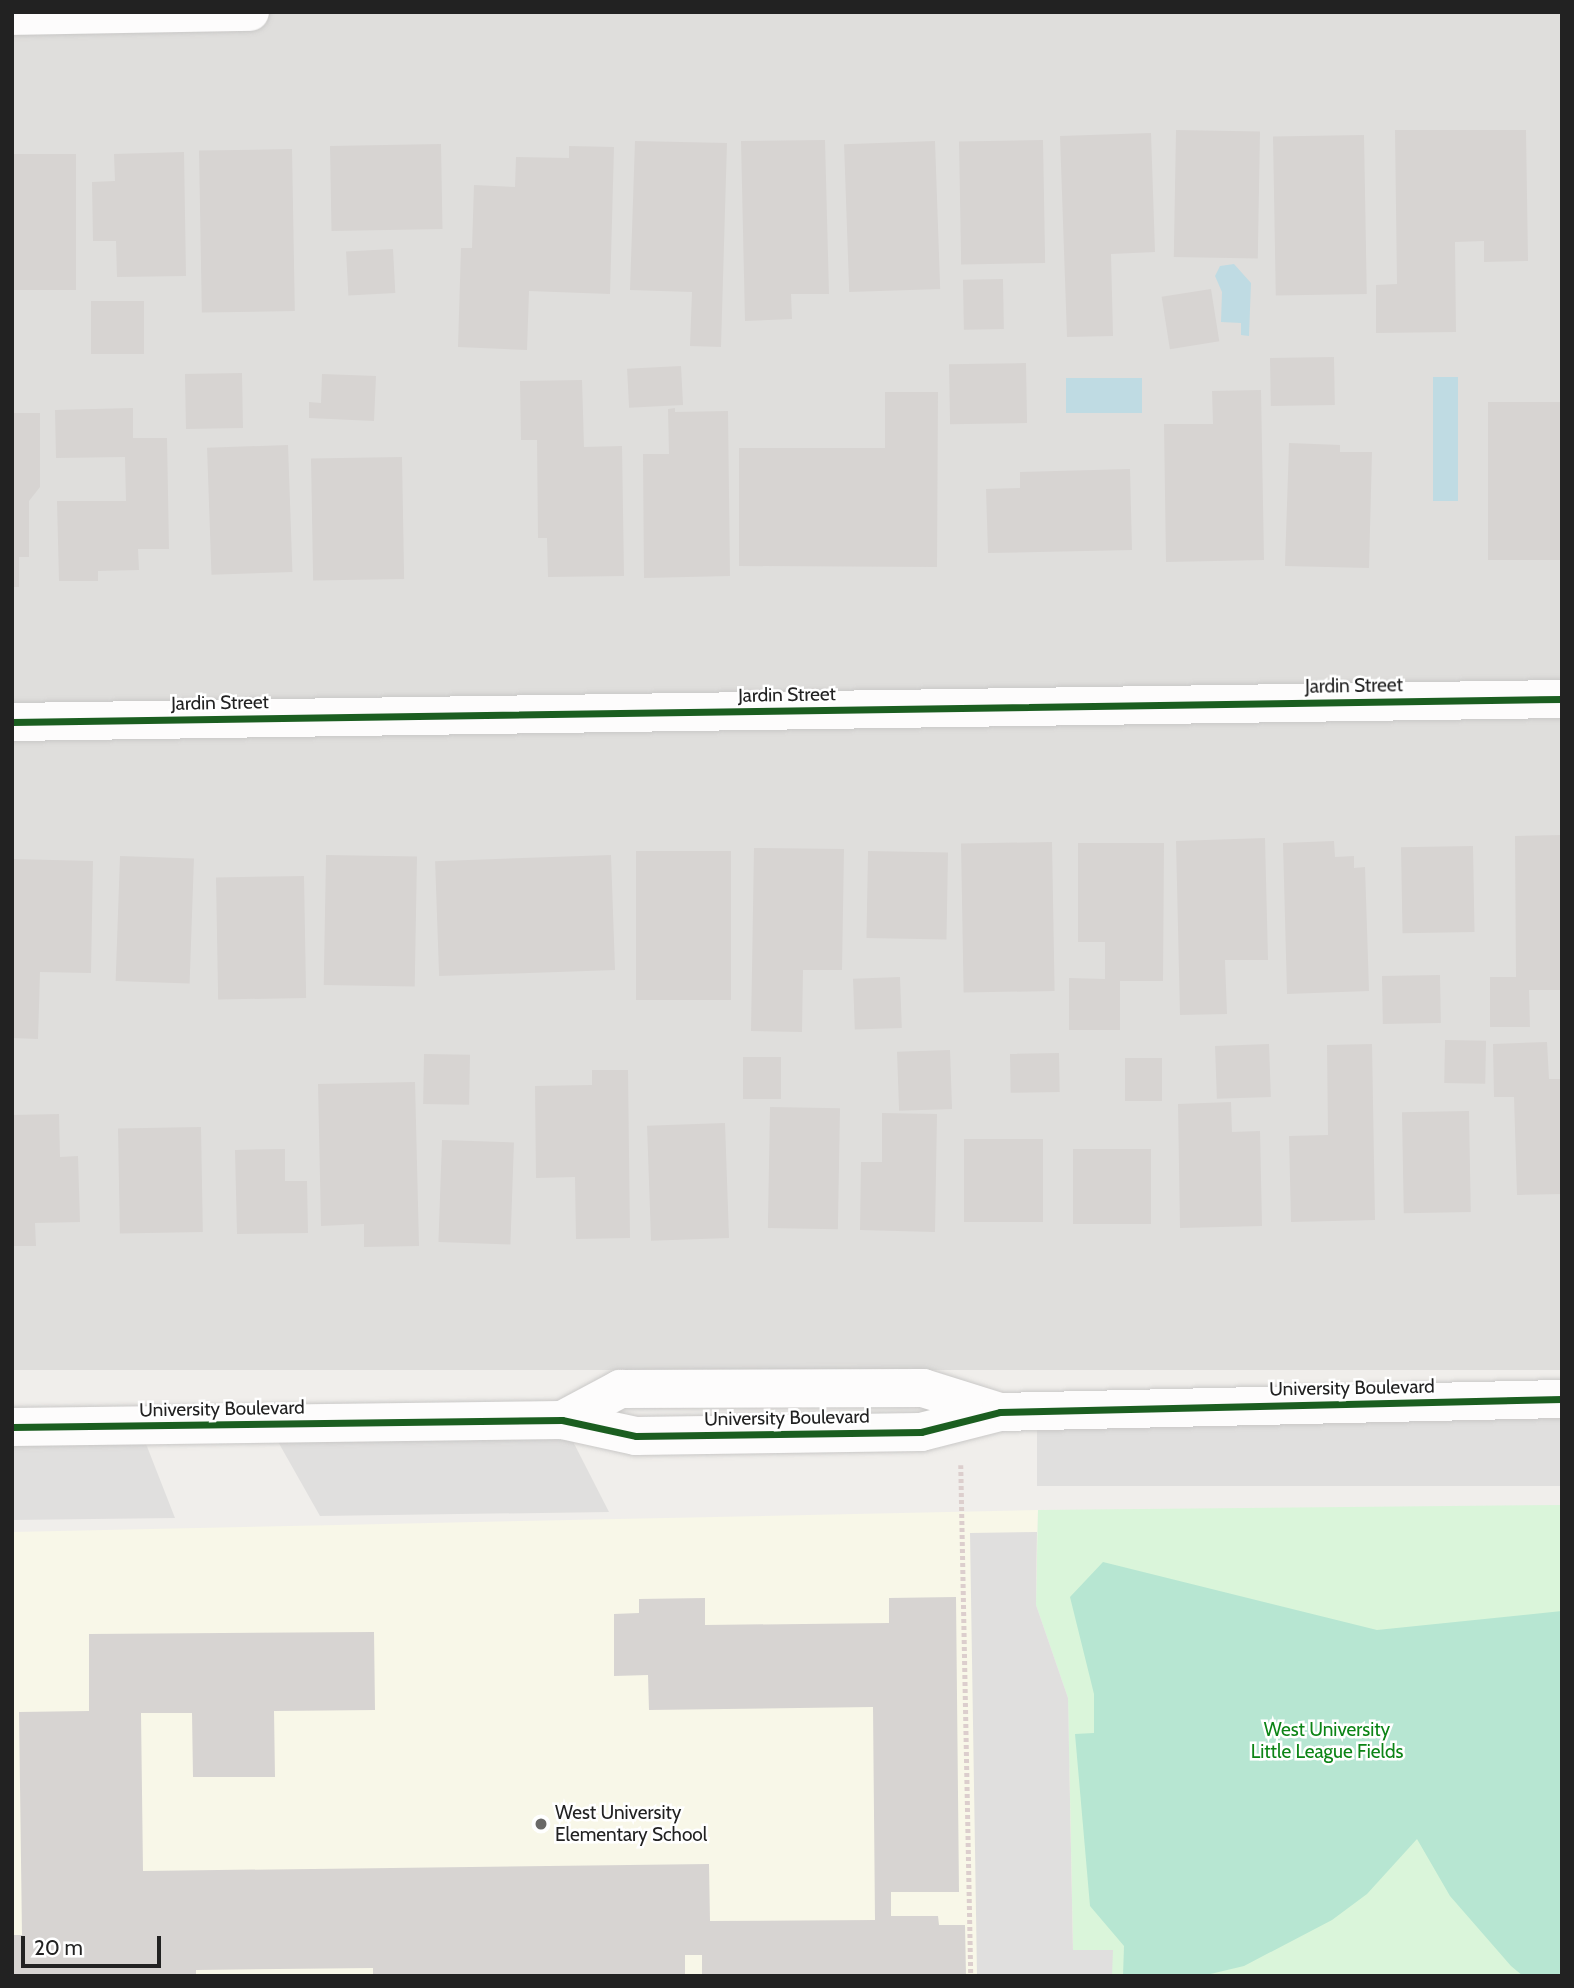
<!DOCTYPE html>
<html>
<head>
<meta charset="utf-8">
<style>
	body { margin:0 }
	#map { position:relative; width:1574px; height:1988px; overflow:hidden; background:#f0eeeb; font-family:Cabin,sans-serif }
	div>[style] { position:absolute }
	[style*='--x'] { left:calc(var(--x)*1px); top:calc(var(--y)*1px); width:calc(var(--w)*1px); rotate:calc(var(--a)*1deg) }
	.residential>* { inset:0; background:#dfdedc; transform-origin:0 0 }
	.education>* { inset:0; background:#f8f7e8 }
	.park>* { inset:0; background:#daf5da }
	.pitch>* { inset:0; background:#b7e6d2 }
	.parking>* { inset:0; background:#e0dfde; transform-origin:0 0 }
	.water>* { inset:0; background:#bfdbe3; transform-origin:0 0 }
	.building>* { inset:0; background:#d7d4d2; transform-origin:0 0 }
	.path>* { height:4.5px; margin-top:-2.25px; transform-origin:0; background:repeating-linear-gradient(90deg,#dccecd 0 3.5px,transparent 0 7px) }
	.roads { filter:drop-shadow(0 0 2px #c9c8c7) drop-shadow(0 0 2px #c9c8c7) }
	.minor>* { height:38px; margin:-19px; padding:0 19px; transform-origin:19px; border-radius:19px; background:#fdfcfc }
	.tertiary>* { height:38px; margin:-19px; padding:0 19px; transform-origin:19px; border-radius:19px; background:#fdfcfc }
	.cycleway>* { height:7px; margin:-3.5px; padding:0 3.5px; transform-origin:3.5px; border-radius:3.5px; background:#1b5e20 }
	.dots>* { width:19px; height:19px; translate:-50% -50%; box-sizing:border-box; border:4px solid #fff; border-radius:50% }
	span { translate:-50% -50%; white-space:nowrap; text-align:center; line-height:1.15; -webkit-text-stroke:5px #fff; paint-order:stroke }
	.street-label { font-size:19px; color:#222 }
	.park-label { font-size:19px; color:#0c8416 }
	.poi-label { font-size:19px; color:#222 }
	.left { translate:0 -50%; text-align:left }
	.frame { position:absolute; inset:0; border:14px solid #222; pointer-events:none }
	.scale { position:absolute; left:21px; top:1936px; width:140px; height:32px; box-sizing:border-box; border:4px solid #222; border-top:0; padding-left:9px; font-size:21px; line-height:24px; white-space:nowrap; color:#222; -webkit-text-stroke:5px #fff; paint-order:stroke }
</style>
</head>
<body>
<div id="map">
	<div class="residential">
		<i style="left:12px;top:12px;width:1550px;height:1358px"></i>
	</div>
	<div class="education">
		<i style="clip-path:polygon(1038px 1510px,1036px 1605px,1112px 1976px,12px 1976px,12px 1532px)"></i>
	</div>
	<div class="park">
		<i style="clip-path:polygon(1562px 1505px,1562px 1976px,1112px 1976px,1073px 1950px,1068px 1698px,1036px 1605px,1038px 1510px)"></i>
	</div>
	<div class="pitch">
		<i style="clip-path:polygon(1103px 1562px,1377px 1630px,1562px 1611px,1562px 1976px,1523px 1976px,1511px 1966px,1450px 1896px,1417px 1839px,1367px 1894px,1332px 1920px,1244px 1966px,1202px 1976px,1123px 1976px,1124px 1946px,1090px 1906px,1075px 1734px,1094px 1733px,1094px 1694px,1070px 1597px)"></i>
	</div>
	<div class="parking">
		<i style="left:1562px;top:1399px;width:87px;height:525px;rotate:90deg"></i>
		<i style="clip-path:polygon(562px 1420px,609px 1512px,320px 1516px,268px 1424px)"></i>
		<i style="clip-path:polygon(139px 1426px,175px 1518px,12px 1520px,12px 1427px)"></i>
		<i style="clip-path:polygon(1037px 1532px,1036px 1605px,1068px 1698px,1073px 1950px,1113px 1950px,1112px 1976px,977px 1976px,970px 1533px)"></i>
	</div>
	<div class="water">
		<i style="clip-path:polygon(1234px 264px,1251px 283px,1249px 336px,1241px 335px,1241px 323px,1221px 322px,1222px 292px,1215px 276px,1220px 266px)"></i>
		<i style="left:1433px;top:377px;width:25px;height:124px"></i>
		<i style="left:1142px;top:378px;width:35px;height:76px;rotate:90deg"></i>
	</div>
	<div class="building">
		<i style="left:1176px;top:130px;width:84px;height:127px;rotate:1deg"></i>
		<i style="clip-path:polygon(1395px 130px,1526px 130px,1528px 261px,1484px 262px,1484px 241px,1455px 242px,1456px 332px,1376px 333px,1376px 285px,1397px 284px)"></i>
		<i style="clip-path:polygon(1151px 133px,1155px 252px,1111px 254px,1113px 336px,1067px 337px,1060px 136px)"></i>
		<i style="left:1364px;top:135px;width:159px;height:91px;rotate:89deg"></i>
		<i style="clip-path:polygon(825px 140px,829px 294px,791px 294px,792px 319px,745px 321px,741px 141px)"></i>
		<i style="left:1043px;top:140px;width:123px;height:84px;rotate:89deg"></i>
		<i style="clip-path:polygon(635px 141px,727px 143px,721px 347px,690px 346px,692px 292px,630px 290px)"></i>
		<i style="left:935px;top:141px;width:148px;height:91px;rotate:88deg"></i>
		<i style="left:441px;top:144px;width:85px;height:111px;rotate:89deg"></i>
		<i style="clip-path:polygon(569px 146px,614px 147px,610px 294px,529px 291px,527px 350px,458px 347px,461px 248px,472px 248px,474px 185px,515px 187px,516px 157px,569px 158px)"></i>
		<i style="left:292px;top:149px;width:162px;height:93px;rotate:89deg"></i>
		<i style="clip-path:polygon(184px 152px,186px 276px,117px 277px,116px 241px,93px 241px,92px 182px,115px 181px,114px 154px)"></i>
		<i style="left:12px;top:154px;width:64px;height:136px"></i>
		<i style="left:393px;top:249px;width:44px;height:47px;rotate:87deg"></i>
		<i style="left:1003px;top:279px;width:50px;height:40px;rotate:89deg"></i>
		<i style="left:1211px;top:289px;width:53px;height:50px;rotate:81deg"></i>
		<i style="left:91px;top:301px;width:53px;height:53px"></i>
		<i style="left:1334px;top:357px;width:48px;height:64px;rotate:89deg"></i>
		<i style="left:1026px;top:363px;width:60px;height:77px;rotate:89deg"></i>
		<i style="left:681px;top:366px;width:39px;height:54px;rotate:87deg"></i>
		<i style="left:242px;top:373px;width:55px;height:57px;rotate:89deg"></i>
		<i style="clip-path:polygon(322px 374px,376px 376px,374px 421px,309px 418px,309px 402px,321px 403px)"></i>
		<i style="clip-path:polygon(582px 380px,584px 447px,622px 446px,624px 576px,548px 577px,547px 538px,538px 538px,537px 440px,521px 440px,520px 381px)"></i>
		<i style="clip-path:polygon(1261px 390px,1264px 560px,1166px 562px,1164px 424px,1213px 424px,1212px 391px)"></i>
		<i style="clip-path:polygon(885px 392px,938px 392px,937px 567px,739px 566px,739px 448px,885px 448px)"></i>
		<i style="left:1562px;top:402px;width:158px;height:74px;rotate:90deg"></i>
		<i style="clip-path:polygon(133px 408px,133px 438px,167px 438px,169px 549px,138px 549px,139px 570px,98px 571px,98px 581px,59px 581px,57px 501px,126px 501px,125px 457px,56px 458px,55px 410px)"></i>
		<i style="clip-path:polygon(675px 408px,675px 412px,728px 411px,730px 576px,644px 578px,643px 454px,669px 454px,668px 409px)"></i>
		<i style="clip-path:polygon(12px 413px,40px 413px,40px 487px,29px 501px,29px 557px,19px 557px,19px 587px,12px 587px)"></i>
		<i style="clip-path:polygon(1289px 443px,1340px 445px,1340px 452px,1372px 452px,1369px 568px,1285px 566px)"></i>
		<i style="left:288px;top:445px;width:127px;height:81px;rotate:88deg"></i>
		<i style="left:402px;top:457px;width:122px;height:91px;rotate:89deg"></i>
		<i style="clip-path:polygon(1130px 469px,1132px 550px,988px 553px,986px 489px,1020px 488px,1020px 472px)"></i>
		<i style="clip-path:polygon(1562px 835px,1562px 990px,1529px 990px,1530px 1027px,1490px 1027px,1490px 977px,1516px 977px,1515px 836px)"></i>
		<i style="clip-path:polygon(1265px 838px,1268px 960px,1225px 960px,1227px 1014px,1180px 1015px,1176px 841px)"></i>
		<i style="clip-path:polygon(1334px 841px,1335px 857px,1354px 856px,1354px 868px,1365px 867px,1369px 991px,1287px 994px,1283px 843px)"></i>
		<i style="left:1052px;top:842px;width:149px;height:91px;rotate:89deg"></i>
		<i style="clip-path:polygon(1078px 843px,1164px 843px,1163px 981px,1120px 981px,1120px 1030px,1069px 1030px,1069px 978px,1105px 979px,1105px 942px,1078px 942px)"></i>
		<i style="left:1473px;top:846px;width:86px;height:72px;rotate:89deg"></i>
		<i style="clip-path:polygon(754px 848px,844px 849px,842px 970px,803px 970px,802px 1032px,751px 1031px)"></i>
		<i style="left:636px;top:851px;width:95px;height:149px"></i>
		<i style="left:868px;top:851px;width:80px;height:87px;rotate:1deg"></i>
		<i style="left:326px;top:855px;width:91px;height:130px;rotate:1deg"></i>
		<i style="left:611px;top:855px;width:115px;height:176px;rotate:88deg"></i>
		<i style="left:120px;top:856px;width:74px;height:125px;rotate:2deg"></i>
		<i style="clip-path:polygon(12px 859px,93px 861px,91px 973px,40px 972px,38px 1039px,12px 1038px)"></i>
		<i style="left:304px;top:876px;width:122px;height:88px;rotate:89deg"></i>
		<i style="left:1440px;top:975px;width:48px;height:58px;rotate:89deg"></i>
		<i style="left:900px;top:977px;width:51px;height:47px;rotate:88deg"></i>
		<i style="left:1445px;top:1040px;width:41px;height:43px;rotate:1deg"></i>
		<i style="clip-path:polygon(1547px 1042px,1549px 1079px,1562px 1079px,1562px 1194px,1517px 1195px,1514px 1097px,1494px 1097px,1493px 1044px)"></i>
		<i style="left:1269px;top:1044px;width:53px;height:54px;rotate:88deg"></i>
		<i style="clip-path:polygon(1372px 1044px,1375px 1220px,1291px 1222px,1289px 1136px,1328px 1135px,1327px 1045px)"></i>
		<i style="left:950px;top:1050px;width:59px;height:53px;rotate:88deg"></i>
		<i style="left:1059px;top:1053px;width:39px;height:49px;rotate:89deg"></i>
		<i style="left:424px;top:1054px;width:46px;height:50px;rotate:1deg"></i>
		<i style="left:781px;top:1057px;width:42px;height:38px;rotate:90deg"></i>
		<i style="left:1125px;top:1058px;width:37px;height:43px"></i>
		<i style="clip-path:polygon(592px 1070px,628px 1070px,630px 1238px,576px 1239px,575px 1177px,536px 1178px,535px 1086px,592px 1085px)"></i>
		<i style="clip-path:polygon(415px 1082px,419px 1246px,364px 1247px,364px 1224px,321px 1226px,318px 1084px)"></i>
		<i style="clip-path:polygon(1231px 1102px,1232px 1132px,1260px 1131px,1262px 1226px,1180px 1228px,1178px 1104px)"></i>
		<i style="left:770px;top:1107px;width:70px;height:121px;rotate:1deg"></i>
		<i style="left:1469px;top:1111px;width:101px;height:67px;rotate:89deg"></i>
		<i style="clip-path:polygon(882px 1113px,937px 1114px,935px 1232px,860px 1230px,861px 1162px,882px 1162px)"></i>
		<i style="clip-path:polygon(59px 1114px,60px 1157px,78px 1156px,80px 1222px,35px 1223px,36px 1246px,12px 1246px,12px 1115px)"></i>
		<i style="left:725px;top:1123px;width:115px;height:78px;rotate:88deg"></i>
		<i style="left:201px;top:1127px;width:105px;height:83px;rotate:89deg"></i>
		<i style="left:964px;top:1139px;width:79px;height:83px"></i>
		<i style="left:442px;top:1140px;width:72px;height:102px;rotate:2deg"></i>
		<i style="clip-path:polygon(285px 1149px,285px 1181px,307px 1181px,308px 1233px,237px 1234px,235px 1150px)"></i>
		<i style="left:1073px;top:1149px;width:78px;height:75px"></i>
		<i style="clip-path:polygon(956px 1597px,959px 1892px,891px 1892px,891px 1916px,938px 1916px,939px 1925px,965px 1925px,966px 1976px,702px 1976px,702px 1955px,685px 1955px,685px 1976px,373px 1976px,373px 1968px,196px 1970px,196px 1976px,12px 1976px,12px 1935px,22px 1935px,19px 1712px,89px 1711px,89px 1634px,374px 1632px,375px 1710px,274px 1711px,275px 1777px,193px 1777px,192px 1713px,141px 1713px,143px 1871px,709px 1864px,710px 1921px,875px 1920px,873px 1707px,649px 1710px,648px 1675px,614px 1676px,614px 1614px,639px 1613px,639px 1599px,705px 1598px,705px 1625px,889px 1623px,889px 1598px)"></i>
	</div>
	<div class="path">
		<i style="--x:961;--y:1465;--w:511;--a:88.88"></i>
	</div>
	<div class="roads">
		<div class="minor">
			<i style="--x:12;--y:16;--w:238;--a:-1"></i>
			<i style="--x:12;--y:722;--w:1550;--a:-0.85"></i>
		</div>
		<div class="tertiary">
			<i style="--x:562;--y:1420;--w:66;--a:-28.1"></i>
			<i style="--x:620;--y:1389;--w:303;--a:-0.2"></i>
			<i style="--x:923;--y:1388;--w:81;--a:17.3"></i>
			<i style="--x:12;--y:1427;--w:550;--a:-0.73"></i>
			<i style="--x:562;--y:1420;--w:76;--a:12.2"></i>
			<i style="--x:636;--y:1436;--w:285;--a:-0.8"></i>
			<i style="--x:921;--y:1432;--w:81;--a:-14.2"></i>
			<i style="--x:1000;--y:1412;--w:562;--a:-1.33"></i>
		</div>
	</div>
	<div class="cycleway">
		<i style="--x:12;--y:722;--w:1550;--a:-0.85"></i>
		<i style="--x:12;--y:1427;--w:550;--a:-0.73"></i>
		<i style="--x:562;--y:1420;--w:76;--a:12.2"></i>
		<i style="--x:636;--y:1436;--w:285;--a:-0.8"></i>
		<i style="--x:921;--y:1432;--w:81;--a:-14.2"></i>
		<i style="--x:1000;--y:1412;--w:562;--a:-1.33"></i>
	</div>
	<div class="dots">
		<i style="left:541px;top:1824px;background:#6a6968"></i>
	</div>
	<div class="street-label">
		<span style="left:1354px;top:686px;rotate:-1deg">Jardin Street</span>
		<span style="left:787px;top:695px;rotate:-1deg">Jardin Street</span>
		<span style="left:220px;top:703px;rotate:-1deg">Jardin Street</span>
		<span style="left:1352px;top:1388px;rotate:-1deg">University Boulevard</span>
		<span style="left:222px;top:1409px;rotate:-1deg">University Boulevard</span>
		<span style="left:787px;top:1418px;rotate:-1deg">University Boulevard</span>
	</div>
	<div class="park-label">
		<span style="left:1327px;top:1741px">West University<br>Little League Fields</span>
	</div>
	<div class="poi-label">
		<span class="left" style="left:555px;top:1824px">West University<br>Elementary School</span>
	</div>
	<div class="frame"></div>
	<div class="scale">20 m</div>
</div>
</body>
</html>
